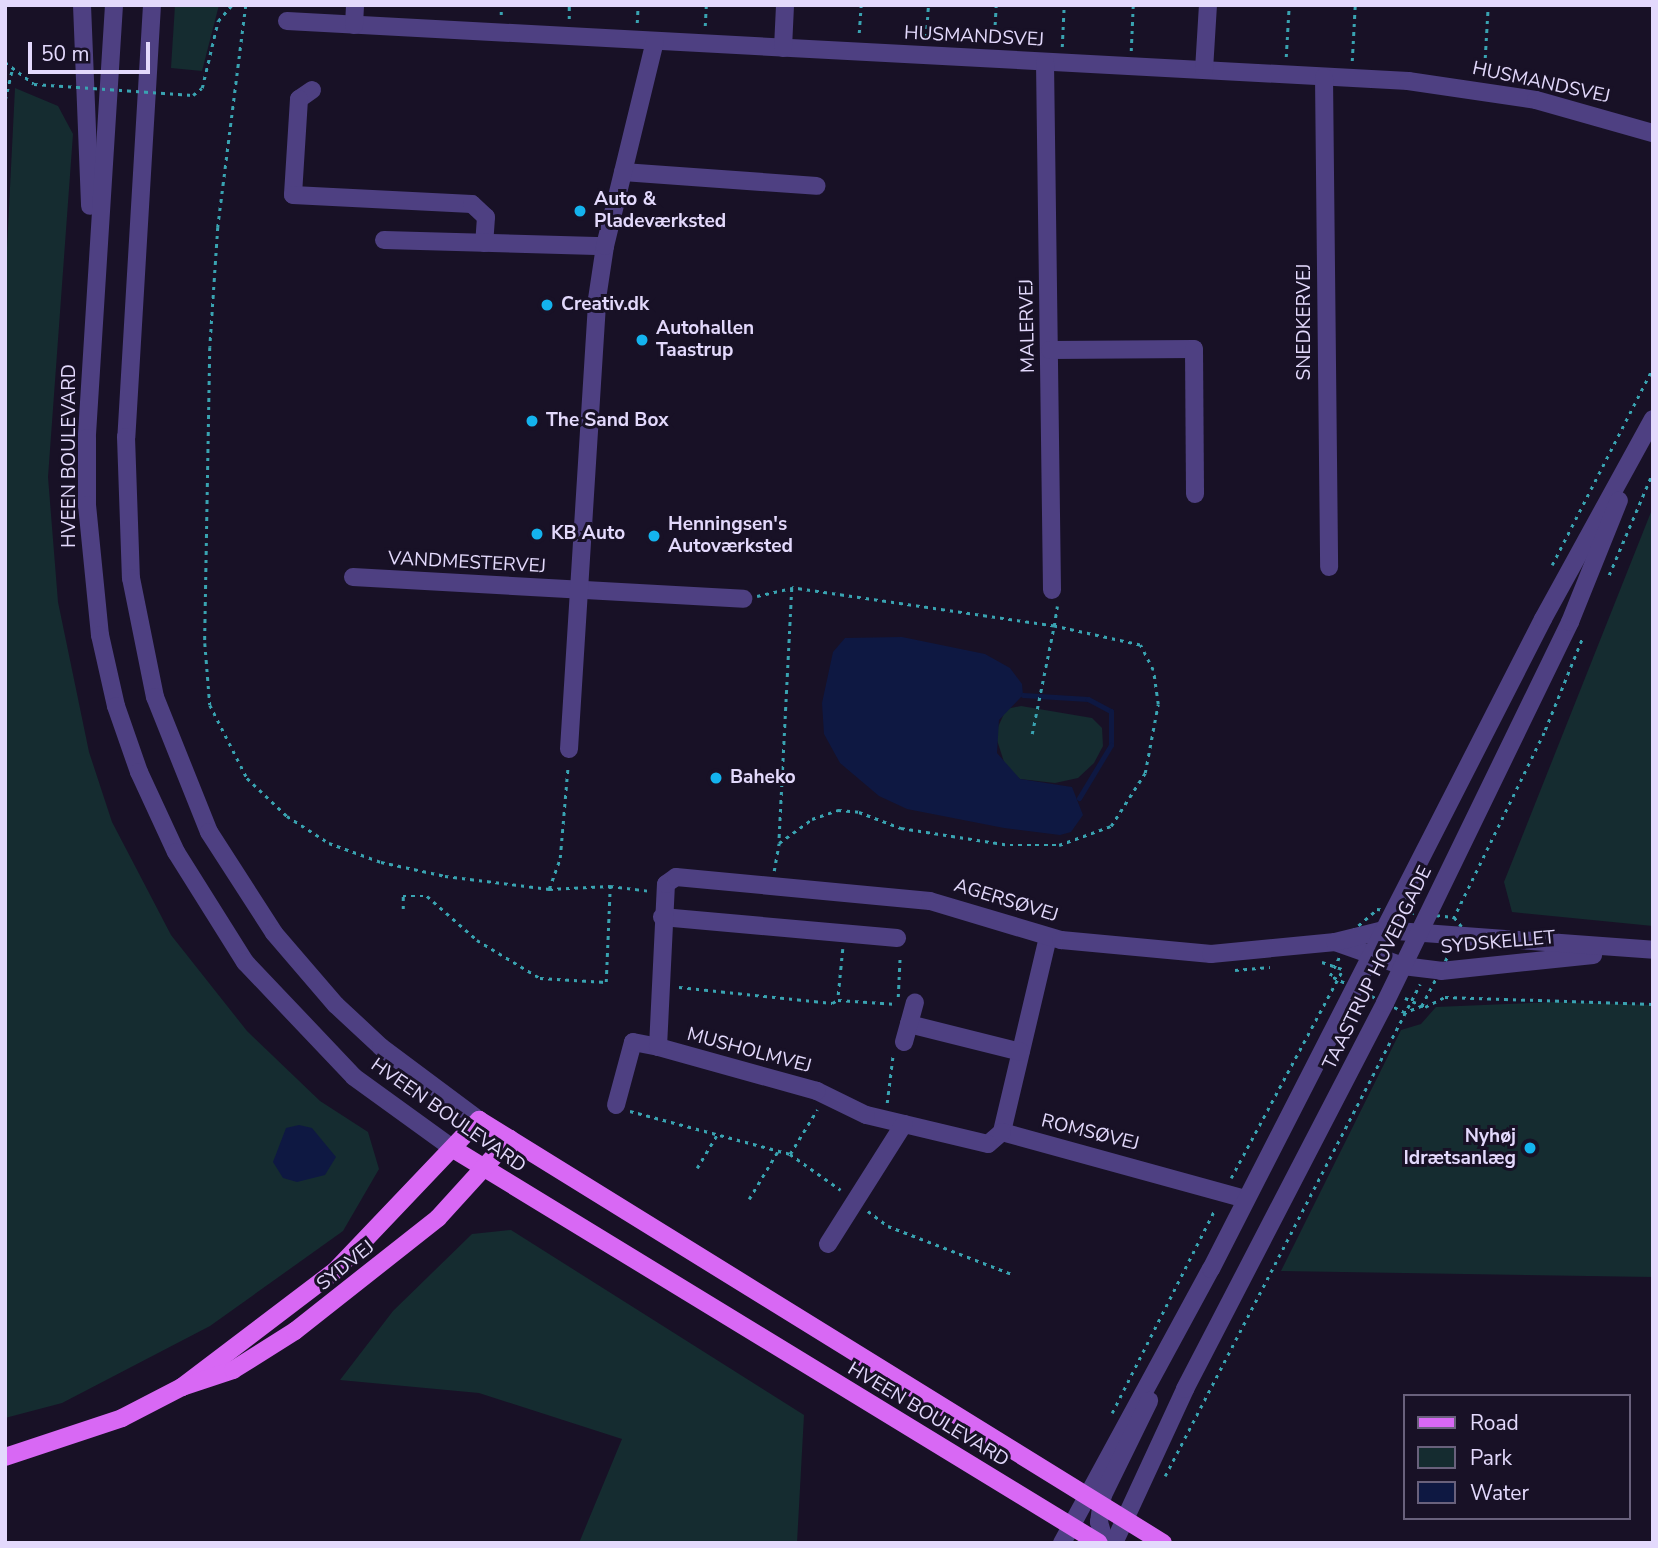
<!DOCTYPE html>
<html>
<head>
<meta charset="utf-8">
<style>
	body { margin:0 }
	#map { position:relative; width:1658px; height:1548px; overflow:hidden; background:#181126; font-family:"Nunito Sans",sans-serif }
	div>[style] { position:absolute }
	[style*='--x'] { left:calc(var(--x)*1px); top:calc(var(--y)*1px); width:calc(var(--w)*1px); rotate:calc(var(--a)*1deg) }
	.green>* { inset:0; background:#152c30 }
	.water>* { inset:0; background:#0e1842 }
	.stream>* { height:5px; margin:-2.5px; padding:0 2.5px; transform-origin:2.5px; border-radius:2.5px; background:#0e1842 }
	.path>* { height:2.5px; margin-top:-1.25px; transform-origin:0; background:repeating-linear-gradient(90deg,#39a3b1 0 3.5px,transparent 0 8.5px) }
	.minor>* { height:18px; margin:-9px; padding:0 9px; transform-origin:9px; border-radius:9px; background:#4e4082 }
	.major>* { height:18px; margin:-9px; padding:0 9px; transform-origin:9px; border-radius:9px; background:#d868f4 }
	.path-bridge>* { height:2.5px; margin-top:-1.25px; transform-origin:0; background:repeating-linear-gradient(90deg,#39a3b1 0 3.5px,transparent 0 8.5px) }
	.dots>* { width:19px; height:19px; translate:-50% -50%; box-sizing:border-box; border:4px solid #181126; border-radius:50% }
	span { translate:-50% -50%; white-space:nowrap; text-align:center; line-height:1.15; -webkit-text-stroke:6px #181126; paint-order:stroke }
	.street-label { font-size:19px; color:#e3d9fc }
	.poi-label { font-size:19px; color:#e3d9fc; font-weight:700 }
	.left { translate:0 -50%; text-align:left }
	.right { translate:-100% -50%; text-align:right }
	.frame { position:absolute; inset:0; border:7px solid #e3d9fc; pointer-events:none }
	.legend { position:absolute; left:1403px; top:1394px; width:228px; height:126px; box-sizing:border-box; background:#181126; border:2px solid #69617c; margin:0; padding:9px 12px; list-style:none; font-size:21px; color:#e3d9fc }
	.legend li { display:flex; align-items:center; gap:14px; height:35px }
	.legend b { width:35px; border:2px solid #69617c }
	.scale { position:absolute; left:28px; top:42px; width:122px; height:32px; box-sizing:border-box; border:4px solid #e3d9fc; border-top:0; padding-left:9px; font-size:21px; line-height:24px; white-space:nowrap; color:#e3d9fc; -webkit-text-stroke:5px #181126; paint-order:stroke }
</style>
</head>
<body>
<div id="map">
	<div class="green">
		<i style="clip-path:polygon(175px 5px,219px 5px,202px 71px,171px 68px)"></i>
		<i style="clip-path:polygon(15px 88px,58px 106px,73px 134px,48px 477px,58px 602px,89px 752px,112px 822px,171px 935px,247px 1031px,320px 1101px,368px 1132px,379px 1169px,343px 1231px,210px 1326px,62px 1403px,5px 1418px,5px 288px)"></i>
		<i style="clip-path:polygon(1653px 507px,1653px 926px,1512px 912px,1504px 882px)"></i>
		<i style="clip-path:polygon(1021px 706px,1092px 718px,1102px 728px,1103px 746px,1094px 763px,1078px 778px,1055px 783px,1020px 779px,1006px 768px,995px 734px,1006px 709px)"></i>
		<i style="clip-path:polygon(1556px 1002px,1653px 1005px,1653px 1277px,1281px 1271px,1401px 1030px,1421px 1024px,1436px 1007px)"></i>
		<i style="clip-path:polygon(511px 1230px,804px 1415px,797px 1543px,579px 1543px,622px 1439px,479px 1393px,340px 1380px,393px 1311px,472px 1234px)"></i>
	</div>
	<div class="water">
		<i style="clip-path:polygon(902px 637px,985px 654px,1010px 668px,1022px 684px,1023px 695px,999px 720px,997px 753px,1020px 779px,1072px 787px,1083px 815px,1071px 832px,1060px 835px,1004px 828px,907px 809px,879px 796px,840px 763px,824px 734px,822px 703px,833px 652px,845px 638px)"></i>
		<i style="clip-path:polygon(299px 1125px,312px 1128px,336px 1157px,325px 1175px,297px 1182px,283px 1178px,273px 1162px,286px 1128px)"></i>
	</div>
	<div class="stream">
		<i style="--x:1023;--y:695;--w:65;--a:3.5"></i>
		<i style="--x:1088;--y:699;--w:26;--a:28"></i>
		<i style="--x:1111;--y:711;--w:34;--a:90"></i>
		<i style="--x:1111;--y:745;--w:62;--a:121.1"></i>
	</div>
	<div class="path">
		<i style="--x:246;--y:5;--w:224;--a:97.2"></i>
		<i style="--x:218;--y:227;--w:120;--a:93.8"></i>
		<i style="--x:210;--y:347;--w:296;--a:91"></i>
		<i style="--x:205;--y:643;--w:62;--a:85.4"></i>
		<i style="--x:210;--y:705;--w:82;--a:63.1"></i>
		<i style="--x:247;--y:778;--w:55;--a:43.5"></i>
		<i style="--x:287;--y:816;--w:50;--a:32.7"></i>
		<i style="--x:329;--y:843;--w:55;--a:20.1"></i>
		<i style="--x:381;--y:862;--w:66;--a:12.3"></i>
		<i style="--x:445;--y:876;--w:105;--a:7.1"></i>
		<i style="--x:549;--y:889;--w:61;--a:-2.8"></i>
		<i style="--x:610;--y:886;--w:38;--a:7"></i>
		<i style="--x:501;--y:15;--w:10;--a:-90"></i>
		<i style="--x:569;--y:19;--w:14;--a:-90"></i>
		<i style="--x:637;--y:23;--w:18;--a:-87"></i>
		<i style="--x:705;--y:26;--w:21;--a:-87"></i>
		<i style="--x:859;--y:33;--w:28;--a:-86"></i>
		<i style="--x:926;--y:37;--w:32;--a:-86"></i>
		<i style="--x:994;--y:42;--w:37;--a:-87"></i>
		<i style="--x:1062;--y:47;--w:42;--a:-87.3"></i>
		<i style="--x:1131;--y:51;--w:46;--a:-87.5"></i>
		<i style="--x:1286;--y:57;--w:52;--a:-86.7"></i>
		<i style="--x:1352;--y:61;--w:56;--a:-86.9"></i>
		<i style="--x:5;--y:62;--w:36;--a:37"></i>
		<i style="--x:1484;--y:75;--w:70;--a:-86.7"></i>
		<i style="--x:193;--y:95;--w:11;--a:-38"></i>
		<i style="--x:202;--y:88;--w:69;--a:-76.6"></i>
		<i style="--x:218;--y:21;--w:21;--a:-49"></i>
		<i style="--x:5;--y:100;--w:32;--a:-77"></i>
		<i style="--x:1552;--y:565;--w:221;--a:-62.9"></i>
		<i style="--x:1609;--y:575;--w:112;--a:-66.9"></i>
		<i style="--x:757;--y:596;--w:36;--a:-13"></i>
		<i style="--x:1032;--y:734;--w:110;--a:-78.5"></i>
		<i style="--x:1054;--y:626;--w:265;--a:-171.7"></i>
		<i style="--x:792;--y:588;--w:255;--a:92.9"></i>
		<i style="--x:779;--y:843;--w:41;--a:-36"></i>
		<i style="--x:812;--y:819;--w:28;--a:-19"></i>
		<i style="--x:838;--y:810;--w:21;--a:5"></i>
		<i style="--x:859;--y:812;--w:45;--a:20.9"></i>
		<i style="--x:901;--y:828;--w:110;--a:8.9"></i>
		<i style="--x:1010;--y:845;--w:49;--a:0"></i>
		<i style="--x:1059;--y:845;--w:55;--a:-20.1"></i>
		<i style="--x:1111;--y:826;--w:63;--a:-57.3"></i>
		<i style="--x:1145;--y:773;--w:70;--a:-79.3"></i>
		<i style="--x:1158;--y:704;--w:34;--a:-98"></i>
		<i style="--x:1153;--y:670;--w:28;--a:-117"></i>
		<i style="--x:1140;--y:645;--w:88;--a:-167.5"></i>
		<i style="--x:1054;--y:626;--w:20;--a:-81"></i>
		<i style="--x:774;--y:871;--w:28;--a:-80"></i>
		<i style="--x:549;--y:889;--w:33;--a:-70"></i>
		<i style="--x:560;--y:858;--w:93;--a:-85.1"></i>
		<i style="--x:403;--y:909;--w:13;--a:-90"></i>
		<i style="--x:403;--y:896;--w:24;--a:0"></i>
		<i style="--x:427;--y:896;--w:67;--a:41.3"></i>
		<i style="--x:477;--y:940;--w:74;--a:31.1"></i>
		<i style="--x:540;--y:978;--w:66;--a:3.5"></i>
		<i style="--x:606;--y:982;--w:96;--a:-87.6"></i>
		<i style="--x:1377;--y:909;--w:77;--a:5.9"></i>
		<i style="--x:1454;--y:917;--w:14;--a:51"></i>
		<i style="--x:1463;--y:928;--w:88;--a:117.7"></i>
		<i style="--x:1422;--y:1006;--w:18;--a:158"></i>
		<i style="--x:1405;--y:1013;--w:84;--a:-153.7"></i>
		<i style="--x:1330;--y:976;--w:50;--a:-63.9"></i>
		<i style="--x:1352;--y:931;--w:33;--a:-41"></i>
		<i style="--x:1453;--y:919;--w:210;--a:-64"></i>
		<i style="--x:1545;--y:730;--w:98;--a:-67.9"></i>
		<i style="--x:843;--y:949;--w:51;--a:95.6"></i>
		<i style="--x:838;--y:1000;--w:59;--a:3.9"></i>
		<i style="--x:1322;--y:962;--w:24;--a:19"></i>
		<i style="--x:1235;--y:970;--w:35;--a:-5"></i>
		<i style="--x:679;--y:987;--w:154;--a:6"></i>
		<i style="--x:832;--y:1003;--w:7;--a:-27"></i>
		<i style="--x:898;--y:997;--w:42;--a:-87.3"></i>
		<i style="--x:1405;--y:998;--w:22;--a:24"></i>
		<i style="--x:1425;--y:1007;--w:22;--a:-27"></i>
		<i style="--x:1445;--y:997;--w:208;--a:1.9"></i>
		<i style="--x:887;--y:1103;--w:49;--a:-83"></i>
		<i style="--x:630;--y:1111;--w:166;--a:15"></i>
		<i style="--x:790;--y:1154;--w:52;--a:-58.5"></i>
		<i style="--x:790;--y:1154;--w:62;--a:35.2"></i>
		<i style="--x:697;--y:1168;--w:39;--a:-59"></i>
		<i style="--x:1231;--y:1178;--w:237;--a:-61.8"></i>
		<i style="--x:749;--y:1199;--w:56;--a:-58.9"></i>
		<i style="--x:868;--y:1211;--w:25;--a:37"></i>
		<i style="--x:888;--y:1226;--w:133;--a:21.2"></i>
		<i style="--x:1112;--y:1413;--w:229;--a:-63.2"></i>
		<i style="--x:1165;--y:1476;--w:554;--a:-62.6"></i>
	</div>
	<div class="minor">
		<i style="--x:82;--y:5;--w:201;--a:87.7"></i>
		<i style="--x:114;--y:5;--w:434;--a:93.6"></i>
		<i style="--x:87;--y:438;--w:67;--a:90"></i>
		<i style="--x:87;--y:505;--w:131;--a:84.3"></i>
		<i style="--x:100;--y:635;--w:73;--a:77.3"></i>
		<i style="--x:116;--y:706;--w:70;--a:70.8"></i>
		<i style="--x:139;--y:772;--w:88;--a:65.2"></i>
		<i style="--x:176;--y:852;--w:130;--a:57.9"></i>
		<i style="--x:245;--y:962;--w:158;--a:46.5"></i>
		<i style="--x:354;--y:1077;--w:125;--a:35.9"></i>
		<i style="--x:152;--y:5;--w:433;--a:93.4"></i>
		<i style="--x:126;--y:437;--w:141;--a:88"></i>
		<i style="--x:131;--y:578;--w:121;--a:78.6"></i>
		<i style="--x:155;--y:697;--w:145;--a:68.2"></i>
		<i style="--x:209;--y:832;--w:120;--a:57.2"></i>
		<i style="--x:274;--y:933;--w:95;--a:49.3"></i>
		<i style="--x:336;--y:1005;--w:62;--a:43"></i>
		<i style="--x:381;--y:1047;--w:122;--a:36.7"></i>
		<i style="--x:287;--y:21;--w:1123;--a:3.06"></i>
		<i style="--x:1408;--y:81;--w:129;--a:8.4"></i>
		<i style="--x:1536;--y:100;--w:122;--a:15.8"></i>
		<i style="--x:354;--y:25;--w:20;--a:-87"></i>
		<i style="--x:783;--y:48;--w:43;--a:-87.3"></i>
		<i style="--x:1045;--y:62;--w:528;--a:89.24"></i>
		<i style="--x:1204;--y:70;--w:65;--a:-86.5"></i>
		<i style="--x:1324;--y:77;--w:490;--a:89.4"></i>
		<i style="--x:312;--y:90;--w:16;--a:145"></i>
		<i style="--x:299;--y:99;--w:96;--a:93.6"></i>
		<i style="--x:293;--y:195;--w:179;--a:2.9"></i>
		<i style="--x:472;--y:204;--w:19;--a:43"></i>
		<i style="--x:486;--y:217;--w:26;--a:94"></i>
		<i style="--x:623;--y:172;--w:194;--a:4.1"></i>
		<i style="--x:384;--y:240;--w:221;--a:1.6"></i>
		<i style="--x:1050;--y:350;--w:144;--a:-0.4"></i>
		<i style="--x:1194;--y:349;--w:145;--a:89.6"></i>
		<i style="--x:353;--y:577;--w:391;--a:3.2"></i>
		<i style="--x:569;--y:749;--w:451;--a:-86.4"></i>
		<i style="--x:597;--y:299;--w:54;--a:-81.4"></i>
		<i style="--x:605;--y:246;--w:211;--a:-76.3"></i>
		<i style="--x:662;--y:917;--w:236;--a:5.1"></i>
		<i style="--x:1048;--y:937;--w:200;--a:103.3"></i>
		<i style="--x:1002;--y:1132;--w:253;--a:15.4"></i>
		<i style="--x:1335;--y:942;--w:72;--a:19.4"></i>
		<i style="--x:1403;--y:966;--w:38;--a:7"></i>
		<i style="--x:1441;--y:971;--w:153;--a:-6"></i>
		<i style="--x:909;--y:1024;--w:115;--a:14"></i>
		<i style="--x:904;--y:1042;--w:41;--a:-74.6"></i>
		<i style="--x:616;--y:1105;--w:65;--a:-74.9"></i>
		<i style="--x:633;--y:1042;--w:25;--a:11"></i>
		<i style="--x:1002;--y:1132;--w:18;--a:139"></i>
		<i style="--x:988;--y:1144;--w:125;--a:-166.6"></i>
		<i style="--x:866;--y:1115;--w:55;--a:-153.9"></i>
		<i style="--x:817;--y:1091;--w:165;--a:-164.5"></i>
		<i style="--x:658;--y:1047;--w:163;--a:-87.2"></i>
		<i style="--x:666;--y:884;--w:12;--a:-35"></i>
		<i style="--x:676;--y:877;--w:255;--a:5.4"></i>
		<i style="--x:930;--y:901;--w:137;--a:16.6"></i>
		<i style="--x:1061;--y:940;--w:151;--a:5.3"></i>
		<i style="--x:1211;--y:954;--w:125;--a:-5.5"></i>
		<i style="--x:1335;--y:942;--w:49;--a:-14"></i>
		<i style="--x:1383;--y:930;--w:271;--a:4.2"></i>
		<i style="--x:828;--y:1244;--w:142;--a:-57.7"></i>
		<i style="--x:1062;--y:1543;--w:312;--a:-61.5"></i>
		<i style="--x:1211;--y:1269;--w:730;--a:-62.94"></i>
		<i style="--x:1543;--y:619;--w:228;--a:-61.2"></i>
		<i style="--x:1105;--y:1543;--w:22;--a:-106"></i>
		<i style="--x:1099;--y:1522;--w:27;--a:-82"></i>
		<i style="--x:1103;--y:1495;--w:105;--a:-63.9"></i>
		<i style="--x:1114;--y:1543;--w:170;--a:-65.2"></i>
		<i style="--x:1185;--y:1389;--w:435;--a:-62.6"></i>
		<i style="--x:1385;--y:1003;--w:424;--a:-64.1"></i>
		<i style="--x:1570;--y:622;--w:131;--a:-68.1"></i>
	</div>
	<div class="major">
		<i style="--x:455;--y:1150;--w:754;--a:31.39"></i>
		<i style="--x:182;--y:1387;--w:192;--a:-37.2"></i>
		<i style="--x:335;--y:1271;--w:209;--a:-46.4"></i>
		<i style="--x:479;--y:1120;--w:804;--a:31.73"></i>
		<i style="--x:5;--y:1457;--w:123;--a:-18.4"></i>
		<i style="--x:122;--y:1418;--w:68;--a:-27.3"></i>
		<i style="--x:182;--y:1387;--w:54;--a:-18.4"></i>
		<i style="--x:233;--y:1370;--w:73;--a:-32.2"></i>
		<i style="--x:295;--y:1331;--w:182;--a:-38.3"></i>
		<i style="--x:438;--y:1218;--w:107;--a:-47.7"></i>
	</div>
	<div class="path-bridge">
		<i style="--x:34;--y:84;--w:159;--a:4"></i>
	</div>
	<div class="dots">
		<i style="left:580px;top:211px;background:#14b3ee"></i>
		<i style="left:547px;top:305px;background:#14b3ee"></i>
		<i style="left:642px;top:340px;background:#14b3ee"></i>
		<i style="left:532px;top:421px;background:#14b3ee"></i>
		<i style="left:537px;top:534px;background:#14b3ee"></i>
		<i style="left:654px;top:536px;background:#14b3ee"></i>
		<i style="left:716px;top:778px;background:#14b3ee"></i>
		<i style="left:1530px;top:1148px;background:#14b3ee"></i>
	</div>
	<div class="street-label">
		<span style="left:974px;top:37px;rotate:3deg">HUSMANDSVEJ</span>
		<span style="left:1541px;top:83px;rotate:12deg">HUSMANDSVEJ</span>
		<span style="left:1305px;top:322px;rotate:-90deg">SNEDKERVEJ</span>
		<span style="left:1028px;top:326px;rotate:-91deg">MALERVEJ</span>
		<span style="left:70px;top:456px;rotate:-90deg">HVEEN BOULEVARD</span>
		<span style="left:467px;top:563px;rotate:3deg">VANDMESTERVEJ</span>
		<span style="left:1006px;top:901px;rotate:17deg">AGERSØVEJ</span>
		<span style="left:1498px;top:943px;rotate:-5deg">SYDSKELLET</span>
		<span style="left:1378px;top:968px;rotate:-64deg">TAASTRUP HOVEDGADE</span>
		<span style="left:749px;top:1051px;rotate:15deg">MUSHOLMVEJ</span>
		<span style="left:448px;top:1116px;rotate:35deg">HVEEN BOULEVARD</span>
		<span style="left:1090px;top:1133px;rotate:14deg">ROMSØVEJ</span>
		<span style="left:346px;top:1266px;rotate:-39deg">SYDVEJ</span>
		<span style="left:928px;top:1415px;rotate:31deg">HVEEN BOULEVARD</span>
	</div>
	<div class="poi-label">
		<span class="left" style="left:594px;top:211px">Auto &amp;<br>Pladeværksted</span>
		<span class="left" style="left:561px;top:305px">Creativ.dk</span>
		<span class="left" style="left:656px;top:340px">Autohallen<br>Taastrup</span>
		<span class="left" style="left:546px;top:421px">The Sand Box</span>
		<span class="left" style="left:668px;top:536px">Henningsen's<br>Autoværksted</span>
		<span class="left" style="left:551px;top:534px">KB Auto</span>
		<span class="left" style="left:730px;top:778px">Baheko</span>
		<span class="right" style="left:1516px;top:1148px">Nyhøj<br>Idrætsanlæg</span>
	</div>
	<div class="frame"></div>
	<ul class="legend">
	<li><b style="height:9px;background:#d868f4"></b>Road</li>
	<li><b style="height:19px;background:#152c30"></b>Park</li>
	<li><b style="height:19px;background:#0e1842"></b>Water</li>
	</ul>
	<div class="scale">50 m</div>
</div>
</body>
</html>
